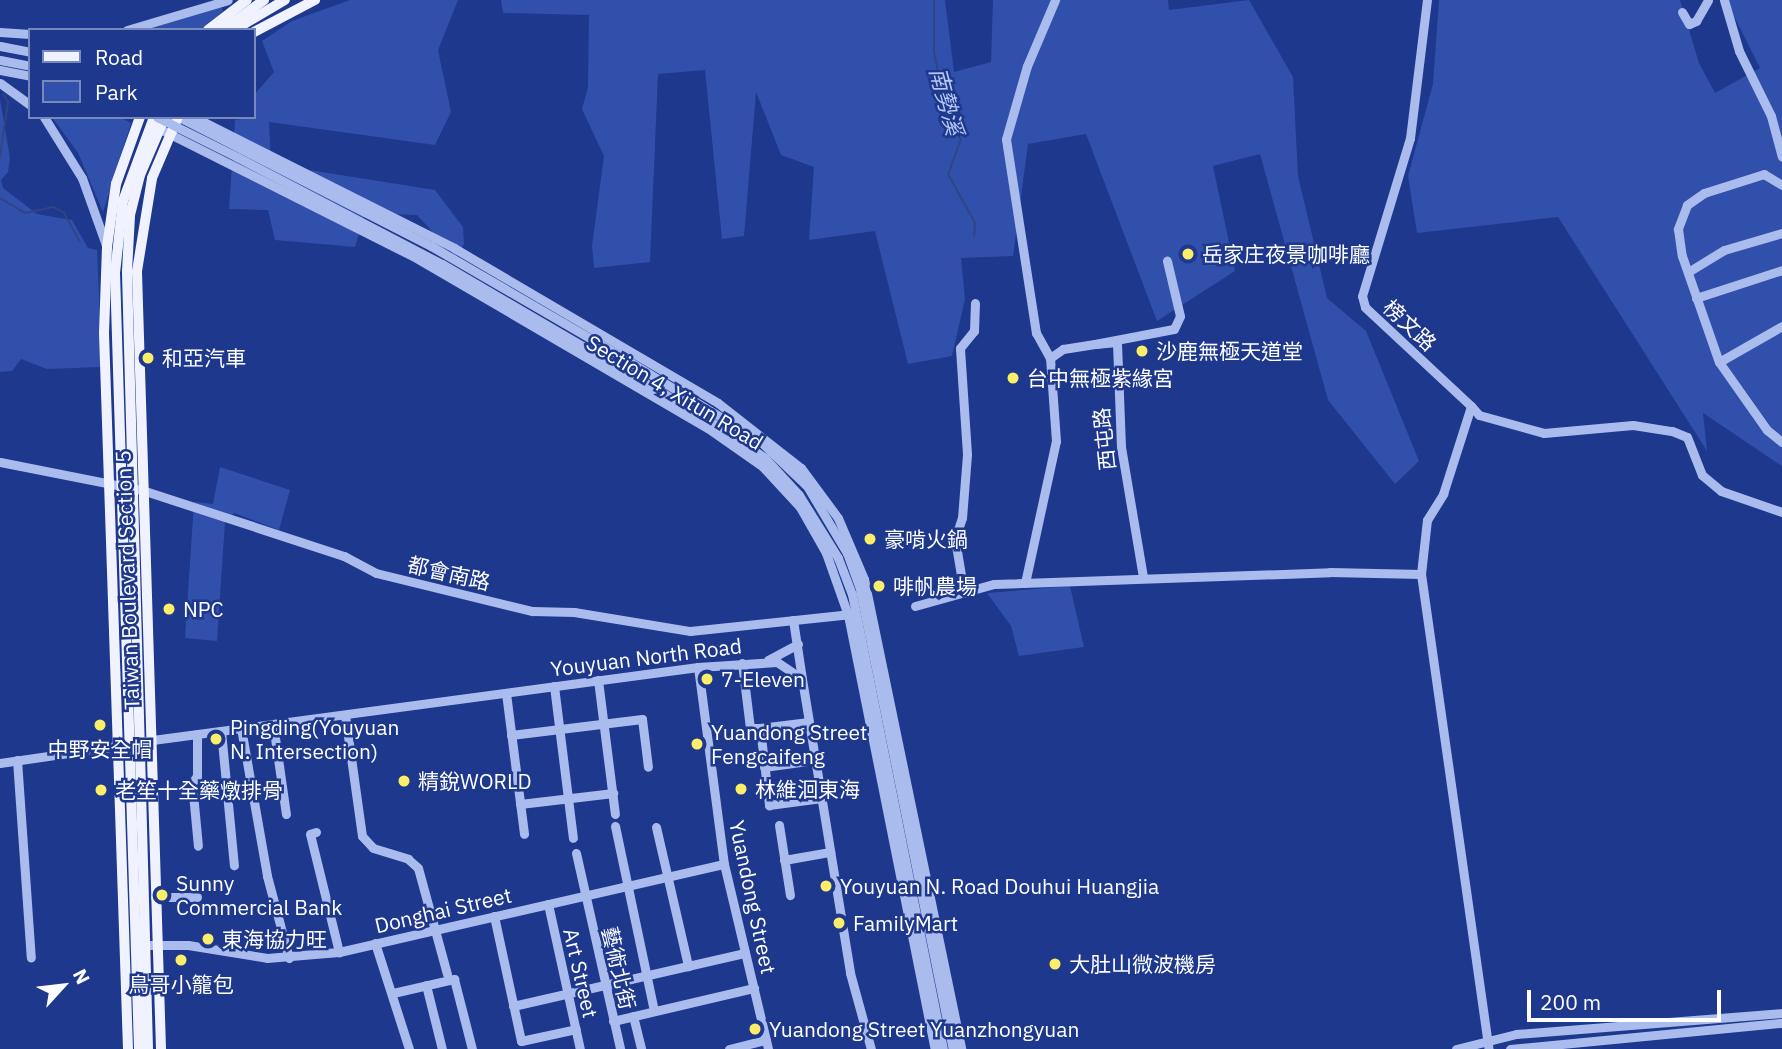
<!DOCTYPE html>
<html>
<head>
<meta charset="utf-8">
<style>
	body { margin:0 }
	#map { position:relative; width:1782px; height:1049px; overflow:hidden; background:#1d388d; font-family:"IBM Plex Sans","Noto Sans TC",sans-serif }
	div>[style] { position:absolute }
	[style*='--x'] { left:calc(var(--x)*1px); top:calc(var(--y)*1px); width:calc(var(--w)*1px); rotate:calc(var(--a)*1deg) }
	.green>* { inset:0; background:#3050ab }
	.stream>* { height:2px; margin:-1px; padding:0 1px; transform-origin:1px; border-radius:1px; background:#304584 }
	.minor>* { height:9px; margin:-4.5px; padding:0 4.5px; transform-origin:4.5px; border-radius:4.5px; background:#aabced }
	.major>* { height:10px; margin:-5px; padding:0 5px; transform-origin:5px; border-radius:5px; background:#f0f3ff }
	.minor-bridge>* { height:9px; margin:-4.5px; padding:0 4.5px; transform-origin:4.5px; border-radius:4.5px; background:#aabced }
	.dots>* { width:19px; height:19px; translate:-50% -50%; box-sizing:border-box; border:4px solid #1d388d; border-radius:50% }
	span { translate:-50% -50%; white-space:nowrap; text-align:center; line-height:1.15; -webkit-text-stroke:5px #1d388d; paint-order:stroke }
	.poi-label { font-size:21px; color:#fff }
	.left { translate:0 -50%; text-align:left }
	.street-label { font-size:21px; color:#fff }
	.water-label { font-size:23px; color:#b6c7f4; font-style:italic }
	.legend { position:absolute; left:28px; top:28px; width:228px; height:91px; box-sizing:border-box; background:#1d388d; border:2px solid #78b; margin:0; padding:9px 12px; list-style:none; font-size:21px; color:#fff }
	.legend li { display:flex; align-items:center; gap:14px; height:35px }
	.legend b { width:35px; border:2px solid #78b }
	.north { position:absolute; left:28px; top:951px; width:70px; height:70px; -webkit-text-stroke:5px #1d388d; paint-order:stroke; rotate:63deg; font-size:19px; font-weight:700; line-height:28px; text-align:center; color:#fff }
	.north::after { content:''; display:block; margin:auto; width:24px; height:32px; background:#fff; clip-path:polygon(50% 0,100% 100%,50% 72%,0 100%) }
	.scale { position:absolute; left:1527px; top:990px; width:194px; height:32px; box-sizing:border-box; border:4px solid #fff; border-top:0; padding-left:9px; font-size:21px; line-height:24px; white-space:nowrap; color:#fff; -webkit-text-stroke:5px #1d388d; paint-order:stroke }
</style>
</head>
<body>
<div id="map">
	<div class="green">
		<i style="clip-path:polygon(350px 0,458px 0,438px 50px,451px 112px,435px 145px,269px 122px,271px 164px,435px 190px,463px 227px,464px 244px,456px 257px,417px 215px,365px 213px,355px 247px,275px 240px,268px 210px,229px 209px,235px 120px,254px 117px,254px 95px,274px 72px,262px 41px,292px 21px)"></i>
		<i style="clip-path:polygon(501px 0,945px 0,954px 72px,991px 62px,993px 0,1168px 0,1169px 10px,1249px 0,1293px 77px,1298px 176px,1327px 298px,1366px 331px,1419px 461px,1395px 484px,1328px 400px,1260px 154px,1213px 166px,1235px 271px,1157px 321px,1086px 134px,1028px 144px,1013px 256px,961px 258px,965px 299px,952px 356px,908px 364px,875px 231px,809px 240px,814px 167px,781px 155px,756px 92px,744px 236px,722px 239px,705px 70px,658px 74px,650px 262px,594px 268px,592px 246px,604px 156px,582px 109px,588px 87px,589px 15px,503px 13px)"></i>
		<i style="clip-path:polygon(1439px 0,1680px 0,1699px 63px,1715px 93px,1760px 68px,1726px 0,1782px 0,1782px 466px,1703px 413px,1707px 451px,1558px 217px,1417px 233px,1408px 176px,1433px 84px)"></i>
		<i style="clip-path:polygon(221px 7px,223px 11px,204px 30px,141px 30px)"></i>
		<i style="clip-path:polygon(0 99px,10px 158px,8px 172px,1px 180px,3px 188px,37px 214px,72px 220px,88px 248px,97px 250px,102px 367px,47px 369px,21px 359px,12px 371px,0 372px)"></i>
		<i style="clip-path:polygon(52px 117px,120px 117px,131px 123px,103px 212px,78px 153px)"></i>
		<i style="clip-path:polygon(220px 467px,290px 490px,279px 530px,234px 513px,225px 522px,217px 641px,185px 638px,194px 502px,213px 504px)"></i>
		<i style="clip-path:polygon(1070px 586px,1084px 647px,1019px 656px,1011px 626px,987px 593px)"></i>
	</div>
	<div class="stream">
		<i style="--x:934;--y:0;--w:52;--a:90"></i>
		<i style="--x:934;--y:52;--w:69;--a:78.4"></i>
		<i style="--x:948;--y:120;--w:23;--a:56"></i>
		<i style="--x:961;--y:139;--w:37;--a:110"></i>
		<i style="--x:948;--y:174;--w:56;--a:61.1"></i>
		<i style="--x:975;--y:223;--w:13;--a:94"></i>
		<i style="--x:0;--y:157;--w:56;--a:-81.7"></i>
		<i style="--x:8;--y:102;--w:9;--a:-122"></i>
		<i style="--x:0;--y:198;--w:29;--a:31"></i>
		<i style="--x:25;--y:213;--w:30;--a:-12"></i>
		<i style="--x:54;--y:207;--w:12;--a:31"></i>
		<i style="--x:64;--y:213;--w:33;--a:61"></i>
	</div>
	<div class="minor">
		<i style="--x:1724;--y:0;--w:53;--a:73.6"></i>
		<i style="--x:1739;--y:51;--w:72;--a:63.8"></i>
		<i style="--x:1771;--y:116;--w:42;--a:75"></i>
		<i style="--x:1682;--y:12;--w:14;--a:60"></i>
		<i style="--x:1689;--y:24;--w:8;--a:-23"></i>
		<i style="--x:1696;--y:21;--w:24;--a:-60"></i>
		<i style="--x:127;--y:30;--w:105;--a:-16.5"></i>
		<i style="--x:0;--y:32;--w:30;--a:4"></i>
		<i style="--x:0;--y:46;--w:31;--a:11"></i>
		<i style="--x:0;--y:60;--w:31;--a:11"></i>
		<i style="--x:0;--y:70;--w:31;--a:11"></i>
		<i style="--x:0;--y:83;--w:37;--a:36"></i>
		<i style="--x:44;--y:117;--w:72;--a:58.1"></i>
		<i style="--x:82;--y:178;--w:74;--a:70.3"></i>
		<i style="--x:179;--y:117;--w:283;--a:27.1"></i>
		<i style="--x:431;--y:246;--w:215;--a:30.1"></i>
		<i style="--x:617;--y:354;--w:167;--a:31.3"></i>
		<i style="--x:760;--y:441;--w:65;--a:43.8"></i>
		<i style="--x:807;--y:486;--w:78;--a:59.2"></i>
		<i style="--x:847;--y:553;--w:38;--a:70"></i>
		<i style="--x:860;--y:589;--w:469;--a:78.6"></i>
		<i style="--x:194;--y:117;--w:291;--a:26.7"></i>
		<i style="--x:454;--y:248;--w:306;--a:30.4"></i>
		<i style="--x:718;--y:403;--w:105;--a:38.1"></i>
		<i style="--x:801;--y:468;--w:62;--a:53.5"></i>
		<i style="--x:838;--y:518;--w:66;--a:66.9"></i>
		<i style="--x:864;--y:579;--w:480;--a:78.3"></i>
		<i style="--x:154;--y:126;--w:290;--a:26.7"></i>
		<i style="--x:413;--y:256;--w:346;--a:30.3"></i>
		<i style="--x:712;--y:431;--w:61;--a:35"></i>
		<i style="--x:762;--y:466;--w:56;--a:47.2"></i>
		<i style="--x:800;--y:507;--w:53;--a:60.5"></i>
		<i style="--x:826;--y:553;--w:66;--a:70.5"></i>
		<i style="--x:848;--y:615;--w:443;--a:78.7"></i>
		<i style="--x:237;--y:157;--w:231;--a:27.6"></i>
		<i style="--x:442;--y:264;--w:303;--a:30.3"></i>
		<i style="--x:704;--y:417;--w:73;--a:33.9"></i>
		<i style="--x:765;--y:458;--w:50;--a:47.4"></i>
		<i style="--x:799;--y:495;--w:74;--a:58.2"></i>
		<i style="--x:838;--y:558;--w:39;--a:69"></i>
		<i style="--x:852;--y:594;--w:464;--a:78.7"></i>
		<i style="--x:1782;--y:185;--w:21;--a:-149"></i>
		<i style="--x:1764;--y:174;--w:63;--a:162.4"></i>
		<i style="--x:1704;--y:193;--w:21;--a:145"></i>
		<i style="--x:1687;--y:205;--w:26;--a:111"></i>
		<i style="--x:1678;--y:229;--w:27;--a:82"></i>
		<i style="--x:1682;--y:256;--w:112;--a:70.8"></i>
		<i style="--x:1719;--y:362;--w:83;--a:54.8"></i>
		<i style="--x:1767;--y:430;--w:19;--a:39"></i>
		<i style="--x:1688;--y:272;--w:42;--a:-31.4"></i>
		<i style="--x:1724;--y:250;--w:60;--a:-16.3"></i>
		<i style="--x:1696;--y:298;--w:90;--a:-18"></i>
		<i style="--x:1050;--y:358;--w:16;--a:-35"></i>
		<i style="--x:1063;--y:349;--w:32;--a:-9"></i>
		<i style="--x:1719;--y:362;--w:73;--a:-29.7"></i>
		<i style="--x:1471;--y:406;--w:12;--a:48"></i>
		<i style="--x:1479;--y:415;--w:67;--a:15.5"></i>
		<i style="--x:1544;--y:433;--w:89;--a:-5.1"></i>
		<i style="--x:1633;--y:425;--w:39;--a:9"></i>
		<i style="--x:1672;--y:431;--w:16;--a:22"></i>
		<i style="--x:1687;--y:437;--w:41;--a:68.5"></i>
		<i style="--x:1702;--y:475;--w:25;--a:40"></i>
		<i style="--x:1721;--y:491;--w:65;--a:19"></i>
		<i style="--x:0;--y:462;--w:145;--a:11.2"></i>
		<i style="--x:142;--y:490;--w:213;--a:18.1"></i>
		<i style="--x:344;--y:556;--w:36;--a:28"></i>
		<i style="--x:376;--y:573;--w:161;--a:13.7"></i>
		<i style="--x:532;--y:611;--w:42;--a:1.4"></i>
		<i style="--x:574;--y:612;--w:118;--a:9.3"></i>
		<i style="--x:690;--y:631;--w:162;--a:-6"></i>
		<i style="--x:1421;--y:574;--w:54;--a:-83.7"></i>
		<i style="--x:1427;--y:520;--w:31;--a:-58"></i>
		<i style="--x:1443;--y:494;--w:92;--a:-72.3"></i>
		<i style="--x:1471;--y:406;--w:145;--a:-137"></i>
		<i style="--x:1365;--y:307;--w:11;--a:-105"></i>
		<i style="--x:1362;--y:296;--w:165;--a:-73.1"></i>
		<i style="--x:1410;--y:138;--w:139;--a:-83"></i>
		<i style="--x:1143;--y:577;--w:132;--a:-99.6"></i>
		<i style="--x:1121;--y:447;--w:105;--a:-92.2"></i>
		<i style="--x:1117;--y:342;--w:22;--a:175"></i>
		<i style="--x:1095;--y:344;--w:80;--a:-10.8"></i>
		<i style="--x:1174;--y:329;--w:14;--a:-65"></i>
		<i style="--x:1180;--y:316;--w:57;--a:-103.3"></i>
		<i style="--x:1025;--y:583;--w:145;--a:-77.7"></i>
		<i style="--x:1056;--y:441;--w:83;--a:-94.1"></i>
		<i style="--x:1050;--y:358;--w:29;--a:-119"></i>
		<i style="--x:1036;--y:333;--w:196;--a:-98.8"></i>
		<i style="--x:1006;--y:139;--w:76;--a:-74"></i>
		<i style="--x:1027;--y:66;--w:72;--a:-67"></i>
		<i style="--x:964;--y:593;--w:55;--a:-99.5"></i>
		<i style="--x:955;--y:539;--w:22;--a:-72"></i>
		<i style="--x:962;--y:518;--w:64;--a:-85.5"></i>
		<i style="--x:967;--y:454;--w:106;--a:-93.8"></i>
		<i style="--x:960;--y:348;--w:22;--a:-51"></i>
		<i style="--x:974;--y:331;--w:28;--a:-88"></i>
		<i style="--x:915;--y:606;--w:82;--a:-15.6"></i>
		<i style="--x:994;--y:584;--w:336;--a:-2"></i>
		<i style="--x:1330;--y:572;--w:91;--a:1.3"></i>
		<i style="--x:1421;--y:574;--w:480;--a:81.9"></i>
		<i style="--x:793;--y:620;--w:60;--a:81.3"></i>
		<i style="--x:768;--y:660;--w:34;--a:-28"></i>
		<i style="--x:742;--y:663;--w:65;--a:83"></i>
		<i style="--x:750;--y:728;--w:10;--a:0"></i>
		<i style="--x:760;--y:728;--w:78;--a:83.3"></i>
		<i style="--x:769;--y:805;--w:53;--a:-7.5"></i>
		<i style="--x:698;--y:667;--w:199;--a:82.5"></i>
		<i style="--x:724;--y:864;--w:190;--a:76.6"></i>
		<i style="--x:598;--y:680;--w:135;--a:82.8"></i>
		<i style="--x:554;--y:686;--w:153;--a:82.9"></i>
		<i style="--x:506;--y:693;--w:142;--a:82.7"></i>
		<i style="--x:345;--y:715;--w:122;--a:82"></i>
		<i style="--x:362;--y:836;--w:16;--a:47"></i>
		<i style="--x:373;--y:848;--w:37;--a:17"></i>
		<i style="--x:408;--y:859;--w:13;--a:42"></i>
		<i style="--x:418;--y:868;--w:110;--a:74.7"></i>
		<i style="--x:273;--y:724;--w:91;--a:81.8"></i>
		<i style="--x:241;--y:728;--w:150;--a:80"></i>
		<i style="--x:267;--y:876;--w:85;--a:75"></i>
		<i style="--x:760;--y:728;--w:49;--a:-7"></i>
		<i style="--x:221;--y:731;--w:135;--a:84.5"></i>
		<i style="--x:197;--y:734;--w:42;--a:90"></i>
		<i style="--x:197;--y:776;--w:9;--a:126"></i>
		<i style="--x:192;--y:783;--w:63;--a:84.6"></i>
		<i style="--x:511;--y:735;--w:132;--a:-7"></i>
		<i style="--x:642;--y:719;--w:48;--a:82.9"></i>
		<i style="--x:145;--y:741;--w:558;--a:-7.62"></i>
		<i style="--x:698;--y:667;--w:79;--a:-3.6"></i>
		<i style="--x:777;--y:662;--w:30;--a:34"></i>
		<i style="--x:802;--y:679;--w:298;--a:80.7"></i>
		<i style="--x:850;--y:973;--w:79;--a:74.6"></i>
		<i style="--x:17;--y:760;--w:198;--a:86"></i>
		<i style="--x:0;--y:763;--w:125;--a:-8.3"></i>
		<i style="--x:764;--y:767;--w:51;--a:-7.8"></i>
		<i style="--x:520;--y:804;--w:94;--a:-6.7"></i>
		<i style="--x:779;--y:825;--w:71;--a:81.1"></i>
		<i style="--x:615;--y:826;--w:189;--a:78.1"></i>
		<i style="--x:656;--y:827;--w:143;--a:77"></i>
		<i style="--x:316;--y:832;--w:6;--a:162"></i>
		<i style="--x:310;--y:834;--w:122;--a:76.2"></i>
		<i style="--x:576;--y:853;--w:201;--a:77.3"></i>
		<i style="--x:784;--y:860;--w:47;--a:-9.9"></i>
		<i style="--x:155;--y:897;--w:42;--a:0"></i>
		<i style="--x:548;--y:904;--w:148;--a:77.6"></i>
		<i style="--x:494;--y:916;--w:128;--a:77.8"></i>
		<i style="--x:521;--y:1041;--w:56;--a:-12.3"></i>
		<i style="--x:375;--y:943;--w:111;--a:72.2"></i>
		<i style="--x:139;--y:945;--w:49;--a:0"></i>
		<i style="--x:188;--y:945;--w:80;--a:9.3"></i>
		<i style="--x:267;--y:958;--w:72;--a:-4.8"></i>
		<i style="--x:339;--y:952;--w:395;--a:-12.9"></i>
		<i style="--x:426;--y:985;--w:66;--a:76"></i>
		<i style="--x:393;--y:993;--w:63;--a:-12.9"></i>
		<i style="--x:454;--y:979;--w:72;--a:75.6"></i>
		<i style="--x:513;--y:1006;--w:238;--a:-12.9"></i>
		<i style="--x:633;--y:1016;--w:34;--a:76"></i>
		<i style="--x:613;--y:1021;--w:145;--a:-13.2"></i>
		<i style="--x:729;--y:1049;--w:38;--a:-14"></i>
		<i style="--x:1456;--y:1049;--w:62;--a:-14"></i>
		<i style="--x:1516;--y:1034;--w:267;--a:-4.5"></i>
		<i style="--x:1510;--y:1049;--w:273;--a:-5.5"></i>
	</div>
	<div class="major">
		<i style="--x:208;--y:30;--w:49;--a:-37.6"></i>
		<i style="--x:223;--y:30;--w:51;--a:-36.2"></i>
		<i style="--x:234;--y:30;--w:59;--a:-30.5"></i>
		<i style="--x:254;--y:32;--w:69;--a:-27.7"></i>
		<i style="--x:128;--y:1049;--w:716;--a:-91.92"></i>
		<i style="--x:104;--y:333;--w:86;--a:-88"></i>
		<i style="--x:107;--y:247;--w:64;--a:-81.9"></i>
		<i style="--x:116;--y:184;--w:71;--a:-70.3"></i>
		<i style="--x:139;--y:1049;--w:776;--a:-91.77"></i>
		<i style="--x:115;--y:273;--w:72;--a:-83.7"></i>
		<i style="--x:123;--y:201;--w:90;--a:-69.7"></i>
		<i style="--x:148;--y:1049;--w:778;--a:-91.55"></i>
		<i style="--x:127;--y:271;--w:56;--a:-86.9"></i>
		<i style="--x:130;--y:215;--w:41;--a:-76"></i>
		<i style="--x:140;--y:175;--w:63;--a:-66.7"></i>
		<i style="--x:161;--y:1049;--w:778;--a:-91.77"></i>
		<i style="--x:137;--y:271;--w:94;--a:-80.8"></i>
		<i style="--x:152;--y:178;--w:66;--a:-66.9"></i>
	</div>
	<div class="minor-bridge">
		<i style="--x:157;--y:117;--w:89;--a:26.6"></i>
	</div>
	<div class="dots">
		<i style="left:1188px;top:254px;background:#fdee69"></i>
		<i style="left:1142px;top:351px;background:#fdee69"></i>
		<i style="left:148px;top:358px;background:#fdee69"></i>
		<i style="left:1013px;top:378px;background:#fdee69"></i>
		<i style="left:870px;top:539px;background:#fdee69"></i>
		<i style="left:879px;top:586px;background:#fdee69"></i>
		<i style="left:169px;top:609px;background:#fdee69"></i>
		<i style="left:707px;top:679px;background:#fdee69"></i>
		<i style="left:100px;top:725px;background:#fdee69"></i>
		<i style="left:216px;top:739px;background:#fdee69"></i>
		<i style="left:697px;top:744px;background:#fdee69"></i>
		<i style="left:404px;top:781px;background:#fdee69"></i>
		<i style="left:741px;top:789px;background:#fdee69"></i>
		<i style="left:101px;top:790px;background:#fdee69"></i>
		<i style="left:826px;top:886px;background:#fdee69"></i>
		<i style="left:162px;top:895px;background:#fdee69"></i>
		<i style="left:839px;top:923px;background:#fdee69"></i>
		<i style="left:208px;top:939px;background:#fdee69"></i>
		<i style="left:181px;top:960px;background:#fdee69"></i>
		<i style="left:1055px;top:964px;background:#fdee69"></i>
		<i style="left:755px;top:1029px;background:#fdee69"></i>
	</div>
	<div class="poi-label">
		<span class="left" style="left:1202px;top:254px">岳家庄夜景咖啡廳</span>
		<span class="left" style="left:1156px;top:351px">沙鹿無極天道堂</span>
		<span class="left" style="left:162px;top:358px">和亞汽車</span>
		<span class="left" style="left:1027px;top:378px">台中無極紫緣宮</span>
		<span class="left" style="left:884px;top:539px">豪啃火鍋</span>
		<span class="left" style="left:893px;top:586px">啡帆農場</span>
		<span class="left" style="left:183px;top:609px">NPC</span>
		<span class="left" style="left:721px;top:679px">7-Eleven</span>
		<span class="left" style="left:230px;top:739px">Pingding(Youyuan<br>N. Intersection)</span>
		<span class="left" style="left:711px;top:744px">Yuandong Street<br>Fengcaifeng</span>
		<span style="left:100px;top:749px">中野安全帽</span>
		<span class="left" style="left:418px;top:781px">精銳WORLD</span>
		<span class="left" style="left:755px;top:789px">林維洄東海</span>
		<span class="left" style="left:115px;top:790px">老笙十全藥燉排骨</span>
		<span class="left" style="left:176px;top:895px">Sunny<br>Commercial Bank</span>
		<span class="left" style="left:840px;top:886px">Youyuan N. Road Douhui Huangjia</span>
		<span class="left" style="left:853px;top:923px">FamilyMart</span>
		<span class="left" style="left:222px;top:939px">東海協力旺</span>
		<span class="left" style="left:1069px;top:964px">大肚山微波機房</span>
		<span style="left:181px;top:984px">鳥哥小籠包</span>
		<span class="left" style="left:769px;top:1029px">Yuandong Street Yuanzhongyuan</span>
	</div>
	<div class="street-label">
		<span style="left:1410px;top:325px;rotate:43deg">榜文路</span>
		<span style="left:675px;top:392px;rotate:31deg">Section 4, Xitun Road</span>
		<span style="left:1104px;top:439px;rotate:-96deg">西屯路</span>
		<span style="left:449px;top:573px;rotate:13deg">都會南路</span>
		<span style="left:127px;top:580px;rotate:-92deg">Taiwan Boulevard Section 5</span>
		<span style="left:646px;top:657px;rotate:-7deg">Youyuan North Road</span>
		<span style="left:753px;top:897px;rotate:78deg">Yuandong Street</span>
		<span style="left:443px;top:910px;rotate:-13deg">Donghai Street</span>
		<span style="left:619px;top:968px;rotate:77deg">藝術北街</span>
		<span style="left:581px;top:973px;rotate:77deg">Art Street</span>
	</div>
	<div class="water-label">
		<span style="left:947px;top:101px;rotate:75deg">南勢溪</span>
	</div>
	<ul class="legend">
	<li><b style="height:9px;background:#f0f3ff"></b>Road</li>
	<li><b style="height:19px;background:#3050ab"></b>Park</li>
	</ul>
	<div class="north">N</div>
	<div class="scale">200 m</div>
</div>
</body>
</html>
